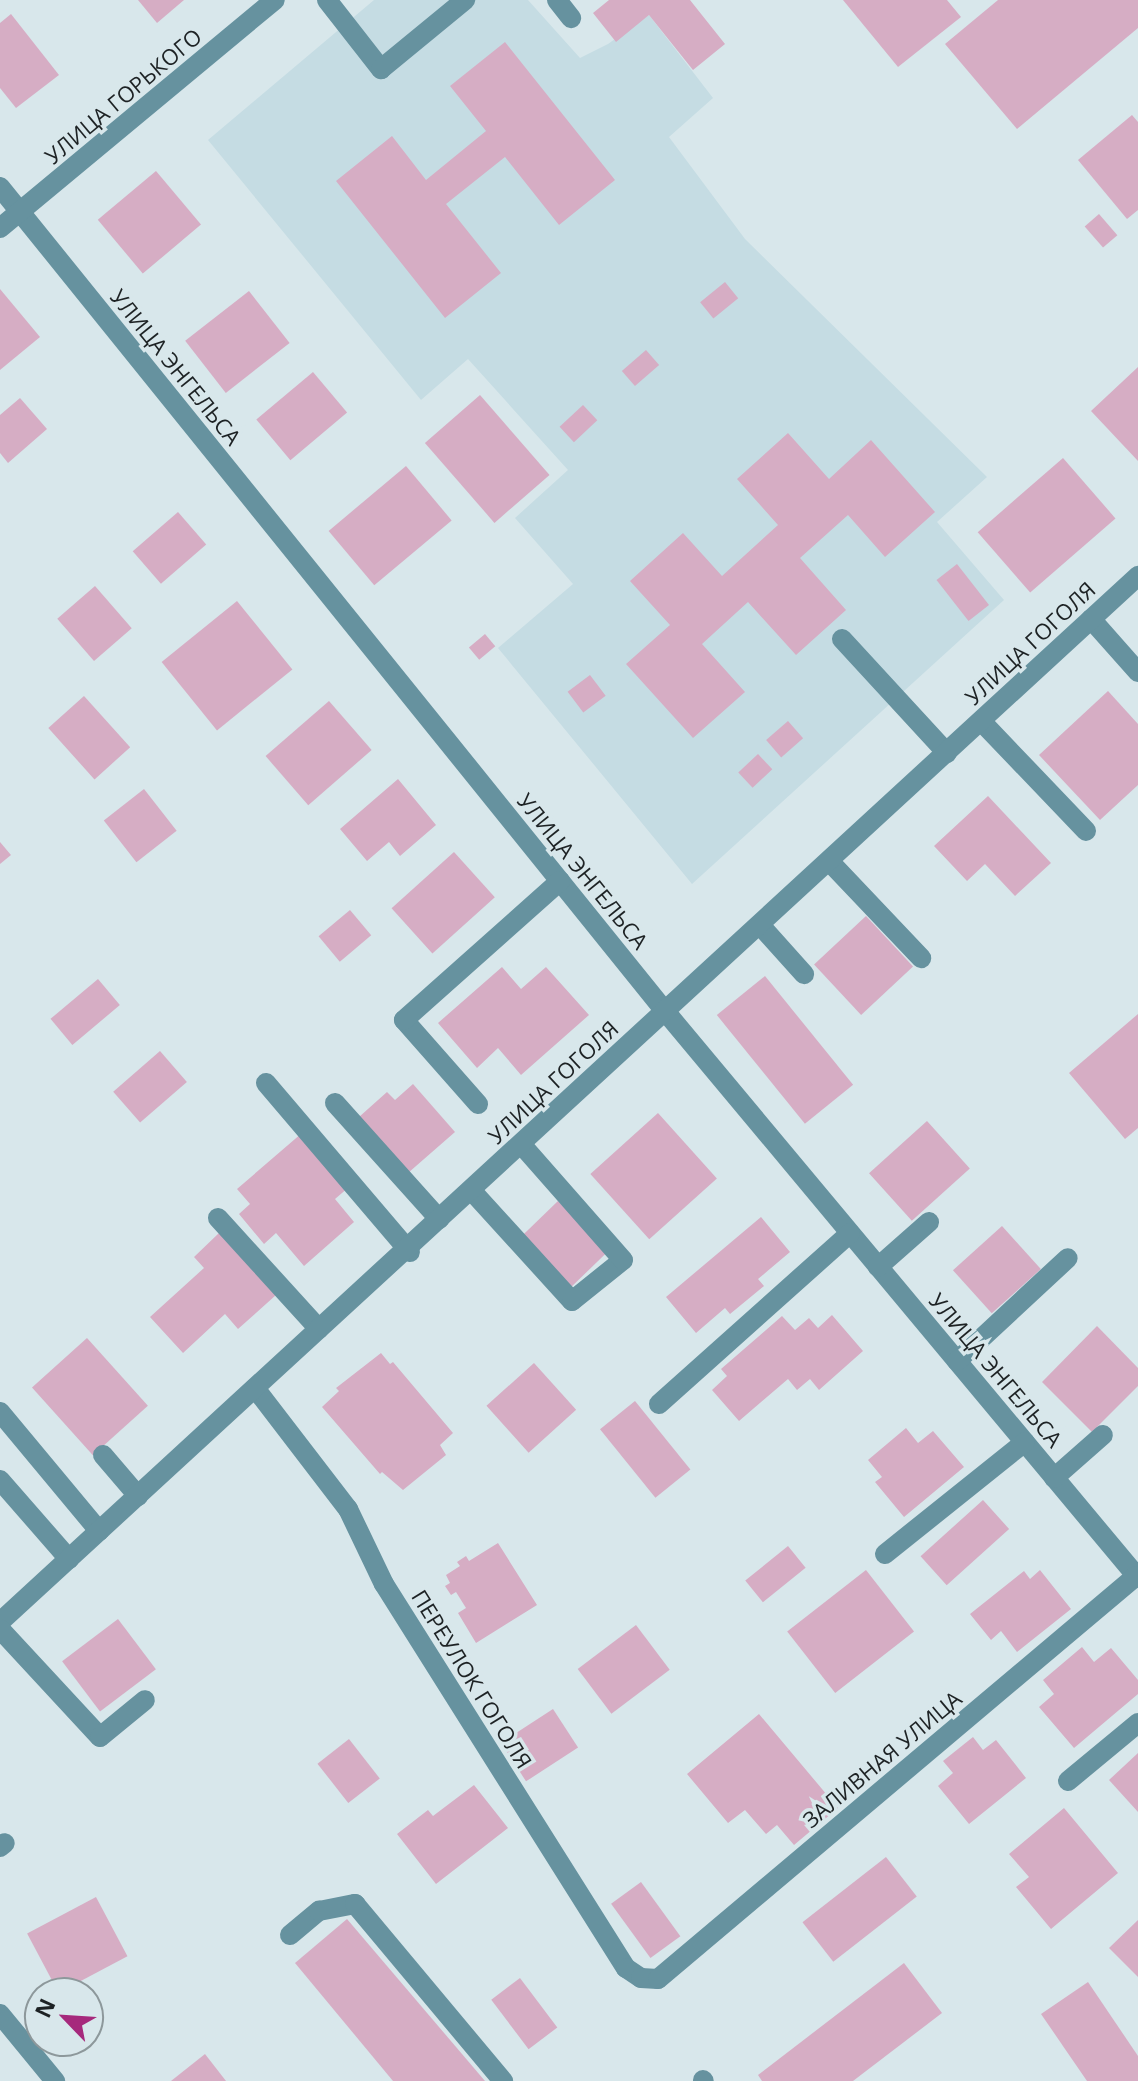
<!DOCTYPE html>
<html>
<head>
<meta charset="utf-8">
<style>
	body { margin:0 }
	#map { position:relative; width:1138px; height:2081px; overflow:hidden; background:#d8e7eb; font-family:"Open Sans",sans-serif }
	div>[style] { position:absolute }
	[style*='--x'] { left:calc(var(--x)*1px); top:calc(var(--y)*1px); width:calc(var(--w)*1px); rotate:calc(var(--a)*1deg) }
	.built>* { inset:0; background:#c5dce3 }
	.building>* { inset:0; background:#d6adc4; transform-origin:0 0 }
	.minor>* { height:20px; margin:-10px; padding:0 10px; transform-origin:10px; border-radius:10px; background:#66929f }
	span { translate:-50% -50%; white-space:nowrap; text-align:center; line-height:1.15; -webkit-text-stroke:7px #d8e7eb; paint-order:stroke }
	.street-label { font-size:22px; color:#1d2224 }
	.north { position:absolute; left:24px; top:1977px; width:80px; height:80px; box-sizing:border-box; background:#d8e7eb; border:2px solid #8d989b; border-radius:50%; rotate:295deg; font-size:22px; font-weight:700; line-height:32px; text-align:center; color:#1d2224 }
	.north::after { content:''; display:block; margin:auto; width:28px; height:36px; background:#a6297c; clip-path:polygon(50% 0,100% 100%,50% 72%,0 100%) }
</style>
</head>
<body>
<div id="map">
	<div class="built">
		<i style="clip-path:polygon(374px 0,528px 0,580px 58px,608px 44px,649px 15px,713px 98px,669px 137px,745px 239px,987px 477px,937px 522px,1004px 600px,692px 884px,498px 648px,573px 584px,515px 518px,568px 470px,468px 359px,421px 400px,208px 140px)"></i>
	</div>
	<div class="building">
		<i style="clip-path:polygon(138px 0,184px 0,157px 23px)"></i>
		<i style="clip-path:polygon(609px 0,690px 0,725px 44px,693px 70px,649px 15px,616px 42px,593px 13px)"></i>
		<i style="clip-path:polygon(843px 0,947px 0,961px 17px,898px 67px)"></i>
		<i style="clip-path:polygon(998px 0,1138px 0,1138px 28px,1017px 129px,945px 44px)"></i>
		<i style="clip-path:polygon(11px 14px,59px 75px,16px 108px,0 88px,0 23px)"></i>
		<i style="clip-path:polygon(505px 42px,615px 180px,559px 225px,505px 157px,446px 204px,501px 273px,445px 318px,336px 181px,392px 136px,426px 180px,486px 131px,450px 86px)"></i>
		<i style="clip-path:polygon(1132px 115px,1138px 122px,1138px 210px,1127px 219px,1078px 160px)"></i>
		<i style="left:156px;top:171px;width:70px;height:76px;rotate:50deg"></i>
		<i style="left:1099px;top:214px;width:28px;height:19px;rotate:49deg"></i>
		<i style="left:725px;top:282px;width:21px;height:32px;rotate:51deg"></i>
		<i style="clip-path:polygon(0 289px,40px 337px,0 370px)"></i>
		<i style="left:249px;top:291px;width:66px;height:81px;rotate:52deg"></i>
		<i style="left:646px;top:350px;width:20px;height:32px;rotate:49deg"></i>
		<i style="clip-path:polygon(1138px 367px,1138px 461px,1091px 411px)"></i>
		<i style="left:313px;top:372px;width:53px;height:74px;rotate:50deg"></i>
		<i style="left:480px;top:395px;width:106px;height:73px;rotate:49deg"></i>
		<i style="clip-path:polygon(20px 398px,47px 429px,8px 463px,0 453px,0 415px)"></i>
		<i style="left:583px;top:405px;width:21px;height:32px;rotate:47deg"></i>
		<i style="clip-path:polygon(788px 433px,829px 479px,871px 440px,935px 512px,885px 557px,848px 515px,800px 558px,846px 610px,796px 655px,748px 602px,702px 644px,745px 692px,693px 738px,626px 664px,670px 625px,630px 581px,683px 533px,722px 576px,778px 525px,737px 479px)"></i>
		<i style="left:1063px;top:458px;width:80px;height:113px;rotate:49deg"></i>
		<i style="left:406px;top:466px;width:71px;height:101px;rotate:50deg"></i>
		<i style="left:178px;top:512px;width:43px;height:60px;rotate:49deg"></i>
		<i style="left:957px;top:564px;width:52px;height:26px;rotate:52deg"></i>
		<i style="left:95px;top:586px;width:56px;height:50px;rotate:49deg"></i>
		<i style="left:237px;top:601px;width:88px;height:97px;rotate:51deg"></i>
		<i style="left:485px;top:634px;width:16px;height:21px;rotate:50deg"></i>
		<i style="left:590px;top:675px;width:26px;height:28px;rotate:53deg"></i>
		<i style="clip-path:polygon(1108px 691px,1138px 724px,1138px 785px,1100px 820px,1039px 755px)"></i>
		<i style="left:84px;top:696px;width:69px;height:48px;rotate:48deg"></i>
		<i style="left:329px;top:701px;width:65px;height:84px;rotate:49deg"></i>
		<i style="left:788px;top:721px;width:23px;height:29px;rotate:49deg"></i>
		<i style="left:758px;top:754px;width:21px;height:27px;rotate:47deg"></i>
		<i style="clip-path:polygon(398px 779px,436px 825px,400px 856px,389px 842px,367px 861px,340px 829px)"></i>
		<i style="left:144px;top:789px;width:53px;height:51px;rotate:52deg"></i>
		<i style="clip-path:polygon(988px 796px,1051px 863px,1015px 896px,985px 864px,967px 881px,934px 846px)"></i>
		<i style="clip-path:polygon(0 842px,11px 855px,0 864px)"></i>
		<i style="left:454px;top:852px;width:61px;height:84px;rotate:48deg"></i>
		<i style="left:350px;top:910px;width:33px;height:41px;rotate:50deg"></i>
		<i style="left:866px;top:916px;width:69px;height:71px;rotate:47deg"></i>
		<i style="clip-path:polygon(502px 967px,521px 989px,546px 967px,589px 1015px,521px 1075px,498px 1048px,477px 1068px,438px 1023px)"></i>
		<i style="left:765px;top:976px;width:140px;height:62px;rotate:51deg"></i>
		<i style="left:98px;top:979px;width:34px;height:62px;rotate:50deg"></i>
		<i style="clip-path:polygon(1138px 1014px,1138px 1128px,1125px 1139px,1069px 1073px)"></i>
		<i style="left:160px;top:1051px;width:41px;height:62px;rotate:49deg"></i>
		<i style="clip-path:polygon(413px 1084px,455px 1132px,408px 1173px,359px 1117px,387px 1092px,395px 1100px)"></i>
		<i style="left:658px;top:1113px;width:88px;height:91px;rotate:48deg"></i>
		<i style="left:927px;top:1121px;width:64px;height:78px;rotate:48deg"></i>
		<i style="clip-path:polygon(302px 1133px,349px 1187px,335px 1199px,354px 1222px,304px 1266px,276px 1233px,264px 1244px,239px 1214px,250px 1204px,237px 1189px)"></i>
		<i style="left:558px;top:1201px;width:71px;height:51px;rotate:46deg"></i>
		<i style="clip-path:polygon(761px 1217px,790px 1252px,758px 1279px,764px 1286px,730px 1314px,725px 1308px,696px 1333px,666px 1297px)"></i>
		<i style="left:1002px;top:1226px;width:58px;height:66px;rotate:48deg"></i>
		<i style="clip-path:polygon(219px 1233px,276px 1295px,238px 1329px,225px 1314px,183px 1353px,150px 1317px,204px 1268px,194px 1257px)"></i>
		<i style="clip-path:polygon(832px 1315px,863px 1351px,819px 1390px,810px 1379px,797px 1390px,788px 1379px,739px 1421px,712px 1390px,727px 1376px,721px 1369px,782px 1316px,795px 1330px,809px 1318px,818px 1328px)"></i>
		<i style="clip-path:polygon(1097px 1326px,1138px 1368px,1138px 1386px,1092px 1432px,1042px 1382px)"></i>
		<i style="left:87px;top:1338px;width:91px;height:74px;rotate:48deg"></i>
		<i style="clip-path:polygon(381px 1353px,390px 1364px,393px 1362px,453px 1433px,440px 1445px,446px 1455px,403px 1490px,382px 1472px,380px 1474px,322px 1407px,339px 1391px,336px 1388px)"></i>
		<i style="left:534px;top:1363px;width:63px;height:64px;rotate:48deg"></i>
		<i style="left:635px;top:1401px;width:88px;height:45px;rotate:51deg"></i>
		<i style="clip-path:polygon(906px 1428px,918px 1443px,933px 1431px,964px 1467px,904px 1517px,875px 1482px,882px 1477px,868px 1460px)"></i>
		<i style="left:983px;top:1500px;width:39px;height:84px;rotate:48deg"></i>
		<i style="clip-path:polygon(498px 1543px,537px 1605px,476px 1643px,458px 1613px,466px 1608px,456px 1592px,451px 1595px,445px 1586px,450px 1583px,446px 1575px,460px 1566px,457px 1562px,466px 1556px,469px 1561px)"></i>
		<i style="left:788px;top:1546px;width:28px;height:55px;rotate:51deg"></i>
		<i style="left:866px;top:1570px;width:78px;height:100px;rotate:52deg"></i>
		<i style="clip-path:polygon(1040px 1570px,1071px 1609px,1017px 1652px,1001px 1631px,991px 1640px,970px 1614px,1024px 1571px,1030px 1579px)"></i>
		<i style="left:118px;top:1619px;width:63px;height:70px;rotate:53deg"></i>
		<i style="left:636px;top:1625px;width:56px;height:73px;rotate:53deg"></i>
		<i style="clip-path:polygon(1082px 1647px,1094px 1662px,1111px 1648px,1138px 1680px,1138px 1694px,1074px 1748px,1039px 1707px,1054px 1694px,1043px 1680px)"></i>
		<i style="left:553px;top:1709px;width:46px;height:62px;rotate:57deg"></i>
		<i style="clip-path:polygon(759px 1714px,838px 1808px,794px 1845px,777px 1825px,766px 1834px,745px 1810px,728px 1823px,687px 1774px)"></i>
		<i style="clip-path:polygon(973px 1737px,983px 1750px,996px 1740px,1026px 1778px,969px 1824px,938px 1786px,953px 1773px,943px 1761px)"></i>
		<i style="left:349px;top:1739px;width:50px;height:40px;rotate:52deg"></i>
		<i style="clip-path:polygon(1138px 1753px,1138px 1812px,1109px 1780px)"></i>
		<i style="clip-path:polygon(474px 1785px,508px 1828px,436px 1884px,397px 1834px,428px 1810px,433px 1816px)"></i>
		<i style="clip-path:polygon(1064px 1808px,1118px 1873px,1051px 1929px,1016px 1887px,1029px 1877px,1009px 1854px)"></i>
		<i style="left:886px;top:1857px;width:50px;height:106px;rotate:52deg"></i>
		<i style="left:641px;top:1882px;width:67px;height:37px;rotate:54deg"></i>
		<i style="left:96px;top:1897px;width:67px;height:78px;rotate:62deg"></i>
		<i style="clip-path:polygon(347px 1919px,485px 2081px,393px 2081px,295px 1963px)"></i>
		<i style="clip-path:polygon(1138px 1920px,1138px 1977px,1109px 1948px)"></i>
		<i style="clip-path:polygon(904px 1963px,942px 2013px,853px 2081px,762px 2081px,758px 2075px)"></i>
		<i style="left:520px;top:1978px;width:62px;height:36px;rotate:53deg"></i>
		<i style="clip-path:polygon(1088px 1982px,1138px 2056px,1138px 2081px,1087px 2081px,1041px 2014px)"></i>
		<i style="clip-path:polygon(205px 2054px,226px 2081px,171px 2081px)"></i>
	</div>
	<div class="minor">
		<i style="--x:327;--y:0;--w:88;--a:52"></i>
		<i style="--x:381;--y:69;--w:109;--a:-39.4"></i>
		<i style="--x:557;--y:0;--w:23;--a:52"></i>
		<i style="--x:0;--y:187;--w:1059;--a:51.1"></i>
		<i style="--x:665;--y:1011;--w:738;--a:50.16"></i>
		<i style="--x:0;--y:228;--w:357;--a:-39.7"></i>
		<i style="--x:1091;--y:619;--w:71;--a:48.4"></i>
		<i style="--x:842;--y:639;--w:155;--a:47.4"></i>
		<i style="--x:981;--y:721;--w:152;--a:46.3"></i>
		<i style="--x:829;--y:861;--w:134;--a:46.5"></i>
		<i style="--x:760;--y:925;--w:66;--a:48.1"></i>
		<i style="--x:266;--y:1083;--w:222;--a:49.6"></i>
		<i style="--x:335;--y:1103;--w:156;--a:48.1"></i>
		<i style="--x:478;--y:1104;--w:112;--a:-131.4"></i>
		<i style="--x:404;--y:1020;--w:209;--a:-41.7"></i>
		<i style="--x:471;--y:1190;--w:150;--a:47.7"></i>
		<i style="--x:572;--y:1301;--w:65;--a:-38.8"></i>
		<i style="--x:623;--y:1260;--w:154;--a:-131.3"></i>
		<i style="--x:218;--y:1218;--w:150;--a:47.7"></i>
		<i style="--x:878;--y:1267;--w:68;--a:-41.4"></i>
		<i style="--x:957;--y:1361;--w:151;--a:-42.9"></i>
		<i style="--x:255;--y:1388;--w:153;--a:52.5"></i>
		<i style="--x:348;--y:1509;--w:83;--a:64.4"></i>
		<i style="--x:384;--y:1584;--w:454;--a:57.8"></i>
		<i style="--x:626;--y:1968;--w:18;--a:34"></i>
		<i style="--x:641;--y:1978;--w:17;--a:3"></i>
		<i style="--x:658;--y:1979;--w:625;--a:-40.13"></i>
		<i style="--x:659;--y:1404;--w:256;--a:-41.8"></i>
		<i style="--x:0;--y:1412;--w:155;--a:50.2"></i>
		<i style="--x:103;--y:1455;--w:54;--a:49.5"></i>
		<i style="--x:1054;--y:1478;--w:65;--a:-41.3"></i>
		<i style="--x:0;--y:1480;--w:105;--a:48.9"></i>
		<i style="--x:885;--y:1554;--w:179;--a:-38.7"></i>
		<i style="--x:0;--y:1622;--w:1546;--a:-42.59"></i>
		<i style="--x:0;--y:1629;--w:147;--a:47.2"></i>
		<i style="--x:100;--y:1737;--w:58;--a:-39.4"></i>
		<i style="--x:1068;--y:1781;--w:91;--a:-39.6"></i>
		<i style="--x:0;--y:1847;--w:6;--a:-39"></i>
		<i style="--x:290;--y:1935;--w:38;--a:-40"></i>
		<i style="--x:319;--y:1911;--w:37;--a:-11"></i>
		<i style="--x:355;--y:1904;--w:231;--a:50.1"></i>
		<i style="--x:0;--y:2014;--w:87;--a:50.6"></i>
		<i style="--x:703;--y:2080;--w:1;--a:45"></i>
	</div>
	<div class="street-label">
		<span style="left:123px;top:96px;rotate:-40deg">УЛИЦА ГОРЬКОГО</span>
		<span style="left:176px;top:367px;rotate:51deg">УЛИЦА ЭНГЕЛЬСА</span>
		<span style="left:1030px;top:643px;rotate:-43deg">УЛИЦА ГОГОЛЯ</span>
		<span style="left:583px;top:871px;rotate:51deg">УЛИЦА ЭНГЕЛЬСА</span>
		<span style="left:553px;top:1082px;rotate:-43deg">УЛИЦА ГОГОЛЯ</span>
		<span style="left:996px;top:1370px;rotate:50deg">УЛИЦА ЭНГЕЛЬСА</span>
		<span style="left:472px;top:1679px;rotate:58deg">ПЕРЕУЛОК ГОГОЛЯ</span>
		<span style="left:882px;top:1759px;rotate:-40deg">ЗАЛИВНАЯ УЛИЦА</span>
	</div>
	<div class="north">N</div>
</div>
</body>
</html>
